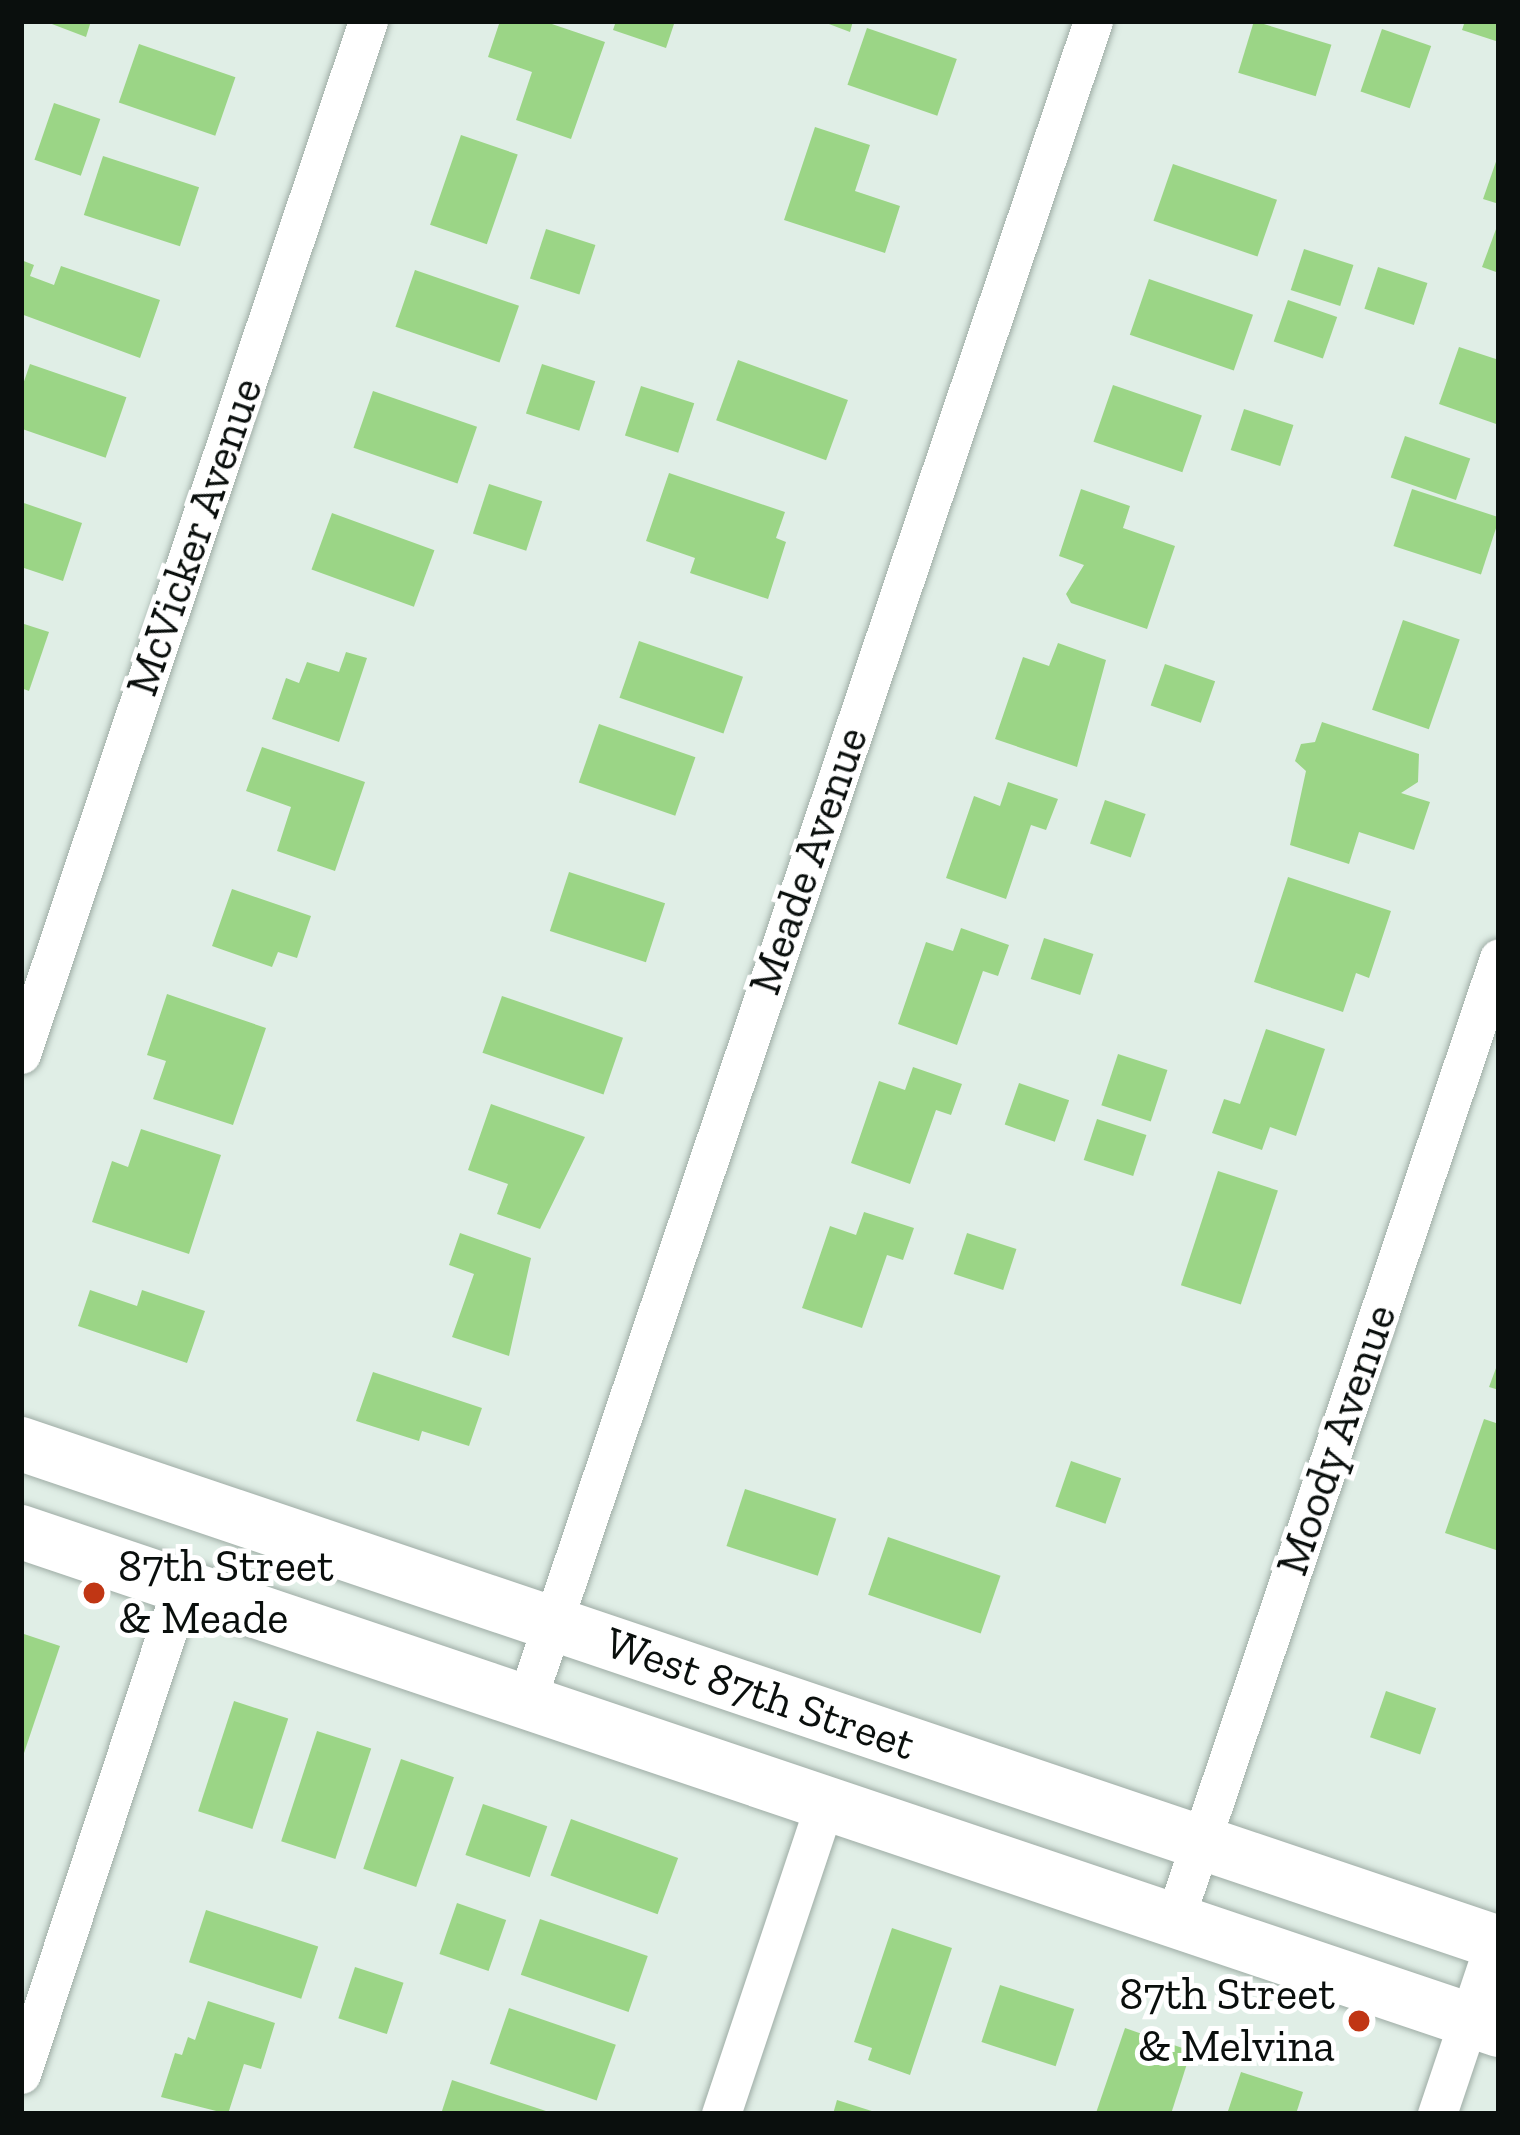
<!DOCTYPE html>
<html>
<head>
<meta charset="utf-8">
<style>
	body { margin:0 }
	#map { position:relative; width:1520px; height:2135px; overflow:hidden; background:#e0eee6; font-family:"Zilla Slab",serif }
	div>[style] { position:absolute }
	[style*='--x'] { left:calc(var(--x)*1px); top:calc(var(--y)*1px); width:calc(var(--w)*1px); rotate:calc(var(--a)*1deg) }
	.building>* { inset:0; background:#9bd586; transform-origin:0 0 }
	.roads { filter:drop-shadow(0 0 3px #9eaca5) drop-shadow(0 0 3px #9eaca5) }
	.street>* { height:39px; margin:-19.5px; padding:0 19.5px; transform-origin:19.5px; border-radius:19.5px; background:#fff }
	.secondary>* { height:54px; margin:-27px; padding:0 27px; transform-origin:27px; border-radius:27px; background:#fff }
	.dots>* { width:33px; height:33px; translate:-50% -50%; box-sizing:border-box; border:6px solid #fff; border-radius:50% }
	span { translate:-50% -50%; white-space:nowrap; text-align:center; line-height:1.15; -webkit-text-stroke:10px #fff; paint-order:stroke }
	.street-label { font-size:45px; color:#0a0f0d }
	.poi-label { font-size:45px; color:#0a0f0d }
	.left { translate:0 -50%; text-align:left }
	.right { translate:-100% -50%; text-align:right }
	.frame { position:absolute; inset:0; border:24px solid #0a0f0d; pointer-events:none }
</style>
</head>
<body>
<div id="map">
	<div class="building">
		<i style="clip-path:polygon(44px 21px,91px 21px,86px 37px)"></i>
		<i style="clip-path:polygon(500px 21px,543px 21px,605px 42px,571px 139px,516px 120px,532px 72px,488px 57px)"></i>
		<i style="clip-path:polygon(616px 21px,675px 21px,666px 48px,613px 30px)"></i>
		<i style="clip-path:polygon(821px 21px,853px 21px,850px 32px)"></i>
		<i style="left:1254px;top:21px;width:81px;height:54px;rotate:17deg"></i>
		<i style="clip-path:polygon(1465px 21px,1499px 21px,1499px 42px,1462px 30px)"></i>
		<i style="left:867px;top:28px;width:95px;height:60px;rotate:19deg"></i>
		<i style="left:1382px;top:29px;width:52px;height:66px;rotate:19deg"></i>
		<i style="left:139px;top:44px;width:102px;height:62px;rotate:19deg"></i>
		<i style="left:54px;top:103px;width:49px;height:60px;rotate:19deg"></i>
		<i style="clip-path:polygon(815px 127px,870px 145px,855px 191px,900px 206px,885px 253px,784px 220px)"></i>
		<i style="left:461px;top:135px;width:60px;height:95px;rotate:19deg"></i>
		<i style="clip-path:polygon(1499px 153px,1499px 204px,1483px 199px)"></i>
		<i style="left:103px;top:156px;width:101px;height:62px;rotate:18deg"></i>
		<i style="left:1173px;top:164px;width:110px;height:60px;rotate:19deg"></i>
		<i style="clip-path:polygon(1499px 221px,1499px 273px,1482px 267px)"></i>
		<i style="left:546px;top:229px;width:52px;height:52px;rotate:18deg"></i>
		<i style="left:1304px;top:249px;width:52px;height:43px;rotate:18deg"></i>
		<i style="clip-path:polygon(21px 260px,34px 265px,30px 276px,54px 285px,61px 266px,160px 300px,140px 358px,21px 314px)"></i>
		<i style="left:1378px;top:267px;width:52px;height:44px;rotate:18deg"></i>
		<i style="left:415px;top:270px;width:110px;height:60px;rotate:19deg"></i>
		<i style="left:1149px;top:279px;width:110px;height:59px;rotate:19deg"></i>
		<i style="left:1288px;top:300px;width:52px;height:44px;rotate:19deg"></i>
		<i style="clip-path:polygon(1459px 347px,1499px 360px,1499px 425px,1439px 404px)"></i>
		<i style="left:738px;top:360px;width:117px;height:64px;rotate:20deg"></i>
		<i style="left:30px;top:364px;width:102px;height:64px;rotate:19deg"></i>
		<i style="left:542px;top:364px;width:56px;height:52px;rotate:18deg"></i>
		<i style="left:1113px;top:385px;width:94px;height:60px;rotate:19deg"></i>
		<i style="left:641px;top:386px;width:56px;height:52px;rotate:18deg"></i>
		<i style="left:373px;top:391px;width:110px;height:60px;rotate:19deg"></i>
		<i style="left:1244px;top:409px;width:52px;height:43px;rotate:18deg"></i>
		<i style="left:1405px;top:436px;width:69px;height:44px;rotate:19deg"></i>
		<i style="clip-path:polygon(669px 473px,785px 512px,776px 538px,786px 542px,768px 599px,690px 573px,695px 558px,646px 541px)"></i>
		<i style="left:489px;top:484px;width:56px;height:52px;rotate:18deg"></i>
		<i style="clip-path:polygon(1081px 489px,1130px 506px,1123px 528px,1175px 546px,1147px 629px,1071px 603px,1066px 594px,1084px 565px,1059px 556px)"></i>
		<i style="left:1412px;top:489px;width:92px;height:60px;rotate:18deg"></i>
		<i style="clip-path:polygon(21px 502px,82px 523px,63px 581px,21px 567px)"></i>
		<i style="left:332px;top:513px;width:109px;height:60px;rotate:20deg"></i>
		<i style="left:1403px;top:620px;width:60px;height:95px;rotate:19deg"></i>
		<i style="clip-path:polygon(21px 623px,49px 632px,29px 691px,21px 688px)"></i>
		<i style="left:639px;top:641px;width:110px;height:60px;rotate:19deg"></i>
		<i style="clip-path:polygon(1058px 643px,1106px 660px,1077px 767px,995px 739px,1023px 657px,1049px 666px)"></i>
		<i style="clip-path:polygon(346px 652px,367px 658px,339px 742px,272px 719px,286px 678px,299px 683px,307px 662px,339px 672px)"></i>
		<i style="left:1165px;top:664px;width:53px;height:44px;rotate:19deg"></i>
		<i style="clip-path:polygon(1322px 722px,1419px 754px,1418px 782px,1401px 793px,1430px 802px,1414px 850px,1359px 832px,1349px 864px,1290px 845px,1306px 771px,1295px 761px,1301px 744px,1315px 742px)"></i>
		<i style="left:599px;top:724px;width:102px;height:62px;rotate:19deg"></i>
		<i style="clip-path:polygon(262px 747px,365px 782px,335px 871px,277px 851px,291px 807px,246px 791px)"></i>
		<i style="clip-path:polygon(1008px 782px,1058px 799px,1046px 830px,1031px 825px,1006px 899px,946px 878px,974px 796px,1000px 806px)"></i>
		<i style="left:1105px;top:800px;width:43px;height:46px;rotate:19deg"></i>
		<i style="left:569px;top:872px;width:101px;height:62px;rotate:18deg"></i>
		<i style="clip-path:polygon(1288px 877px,1391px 911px,1369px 978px,1356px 973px,1343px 1012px,1254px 982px)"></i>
		<i style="clip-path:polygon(232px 889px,311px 916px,297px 958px,278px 952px,272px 967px,212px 946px)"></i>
		<i style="clip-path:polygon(961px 928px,1009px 945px,998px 976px,983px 971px,957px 1045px,898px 1024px,926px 942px,953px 951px)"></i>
		<i style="left:1044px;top:938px;width:52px;height:43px;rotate:18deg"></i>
		<i style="clip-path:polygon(167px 994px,266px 1028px,233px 1125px,153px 1099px,166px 1061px,147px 1055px)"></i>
		<i style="left:502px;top:996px;width:128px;height:60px;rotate:19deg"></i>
		<i style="clip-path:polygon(1266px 1029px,1325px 1049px,1296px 1136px,1270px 1127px,1262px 1150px,1212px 1133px,1224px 1099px,1240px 1104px)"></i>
		<i style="left:1118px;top:1054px;width:52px;height:54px;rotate:18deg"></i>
		<i style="clip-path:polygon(913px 1067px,962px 1084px,951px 1115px,936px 1110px,910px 1184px,851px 1163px,879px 1081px,905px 1090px)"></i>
		<i style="left:1019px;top:1083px;width:53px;height:44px;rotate:19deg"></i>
		<i style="clip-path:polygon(491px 1104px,585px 1137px,540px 1229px,497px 1214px,508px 1184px,468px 1170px)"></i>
		<i style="left:1097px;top:1119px;width:52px;height:43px;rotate:18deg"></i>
		<i style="clip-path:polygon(141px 1129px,221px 1155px,189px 1254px,92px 1222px,112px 1161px,128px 1167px)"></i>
		<i style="left:1218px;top:1171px;width:63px;height:120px;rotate:18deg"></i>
		<i style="clip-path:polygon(864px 1212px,914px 1228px,903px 1260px,887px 1255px,862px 1328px,802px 1308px,830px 1226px,856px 1235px)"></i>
		<i style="clip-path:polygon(460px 1233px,531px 1258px,509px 1356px,452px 1337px,474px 1274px,449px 1265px)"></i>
		<i style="left:967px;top:1233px;width:52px;height:43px;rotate:18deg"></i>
		<i style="clip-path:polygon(90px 1290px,137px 1306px,142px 1290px,205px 1311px,187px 1363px,78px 1326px)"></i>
		<i style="clip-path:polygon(1499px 1360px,1499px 1390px,1489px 1387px)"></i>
		<i style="clip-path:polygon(373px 1372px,482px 1408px,469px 1446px,422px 1431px,419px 1441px,356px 1421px)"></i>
		<i style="clip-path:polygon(1484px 1419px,1499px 1424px,1499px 1551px,1445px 1533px)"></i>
		<i style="left:1071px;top:1461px;width:53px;height:48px;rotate:19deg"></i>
		<i style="left:745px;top:1489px;width:96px;height:60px;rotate:18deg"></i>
		<i style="left:888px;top:1537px;width:119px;height:61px;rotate:19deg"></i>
		<i style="clip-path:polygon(21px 1633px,60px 1646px,22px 1759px,21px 1759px)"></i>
		<i style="left:1386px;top:1691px;width:53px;height:49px;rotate:19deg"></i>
		<i style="left:234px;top:1701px;width:57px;height:116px;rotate:18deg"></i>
		<i style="left:317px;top:1731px;width:57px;height:116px;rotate:18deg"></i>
		<i style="left:401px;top:1759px;width:56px;height:116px;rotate:19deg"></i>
		<i style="left:483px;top:1804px;width:68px;height:54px;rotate:19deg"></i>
		<i style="left:571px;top:1819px;width:114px;height:60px;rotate:20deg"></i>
		<i style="left:457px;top:1903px;width:52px;height:54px;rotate:19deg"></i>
		<i style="left:206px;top:1910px;width:118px;height:55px;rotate:18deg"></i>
		<i style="left:540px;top:1919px;width:114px;height:59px;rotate:19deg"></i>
		<i style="clip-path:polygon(892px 1928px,952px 1948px,910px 2075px,868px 2060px,872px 2048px,854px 2042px)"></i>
		<i style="left:355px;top:1967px;width:51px;height:54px;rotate:18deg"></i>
		<i style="left:1000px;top:1985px;width:78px;height:60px;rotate:18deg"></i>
		<i style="clip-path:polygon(208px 2001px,275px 2023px,261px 2069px,244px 2064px,228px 2114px,161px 2097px,175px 2053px,182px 2055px,188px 2037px,195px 2040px)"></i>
		<i style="left:509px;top:2008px;width:113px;height:59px;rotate:19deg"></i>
		<i style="clip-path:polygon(1125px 2028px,1191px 2051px,1171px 2114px,1096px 2113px)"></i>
		<i style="clip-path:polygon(1241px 2072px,1303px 2092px,1296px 2114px,1227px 2114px)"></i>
		<i style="clip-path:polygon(452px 2080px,552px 2113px,552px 2114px,441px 2114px)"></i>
		<i style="clip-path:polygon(837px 2100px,878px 2113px,878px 2114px,833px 2114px)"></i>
	</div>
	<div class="roads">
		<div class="street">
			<i style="--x:21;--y:1054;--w:1090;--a:-71.43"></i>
			<i style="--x:526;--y:1702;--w:1774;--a:-71.36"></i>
			<i style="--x:1174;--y:1921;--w:1016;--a:-71.35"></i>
			<i style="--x:21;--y:2074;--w:514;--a:-71.74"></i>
			<i style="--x:721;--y:2114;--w:331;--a:-71.5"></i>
			<i style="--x:1437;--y:2114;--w:182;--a:-71.4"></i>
		</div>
		<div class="secondary">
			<i style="--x:21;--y:1444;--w:1560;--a:18.66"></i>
			<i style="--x:21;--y:1532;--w:1560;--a:18.62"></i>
		</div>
	</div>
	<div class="dots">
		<i style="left:94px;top:1593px;background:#c03614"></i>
		<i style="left:1359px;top:2021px;background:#c03614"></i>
	</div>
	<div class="street-label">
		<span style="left:195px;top:537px;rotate:-71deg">McVicker Avenue</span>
		<span style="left:809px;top:861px;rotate:-71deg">Meade Avenue</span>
		<span style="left:1337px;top:1440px;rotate:-71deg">Moody Avenue</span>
		<span style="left:760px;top:1694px;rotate:19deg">West 87th Street</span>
	</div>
	<div class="poi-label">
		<span class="left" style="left:118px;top:1593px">87th Street<br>&amp; Meade</span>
		<span class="right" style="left:1335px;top:2021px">87th Street<br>&amp; Melvina</span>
	</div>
	<div class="frame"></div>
</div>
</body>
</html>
